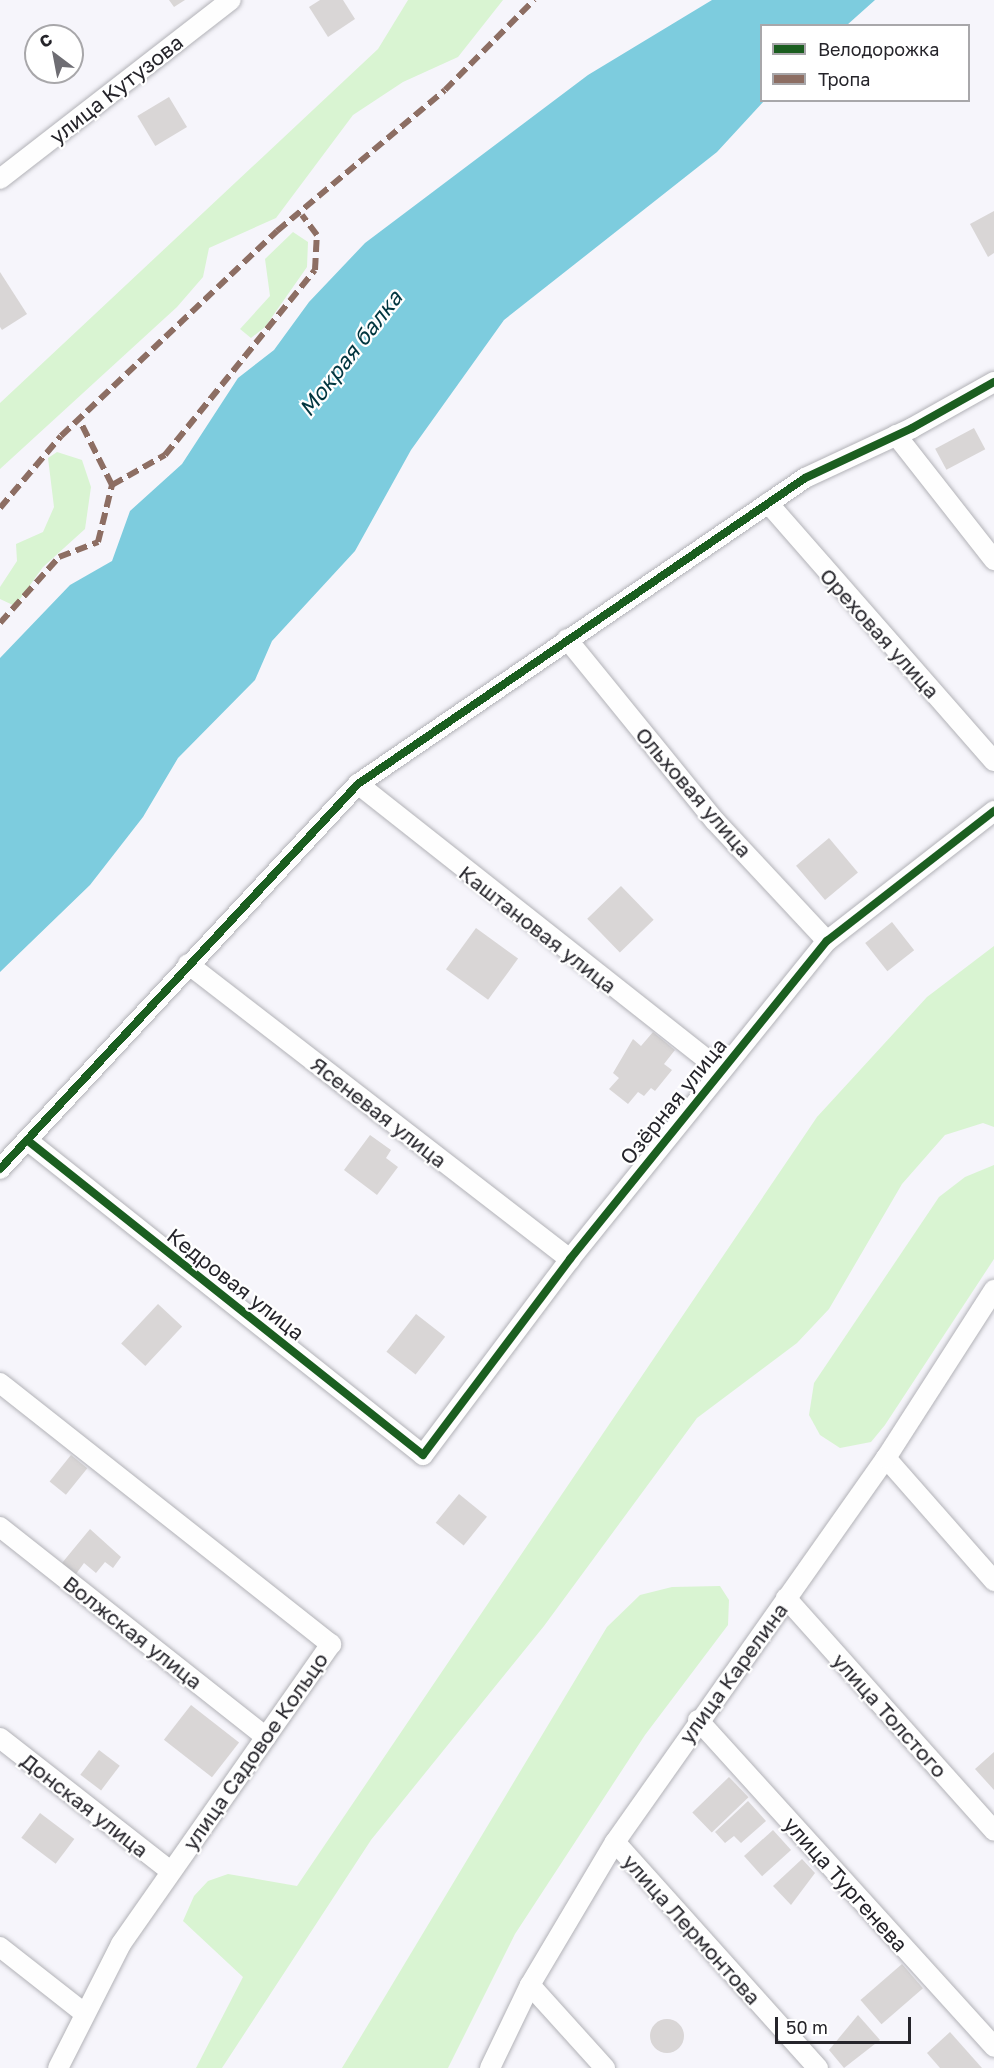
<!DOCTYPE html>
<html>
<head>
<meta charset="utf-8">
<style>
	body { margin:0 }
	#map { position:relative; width:994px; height:2068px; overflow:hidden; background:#f6f5fb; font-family:"Golos Text",sans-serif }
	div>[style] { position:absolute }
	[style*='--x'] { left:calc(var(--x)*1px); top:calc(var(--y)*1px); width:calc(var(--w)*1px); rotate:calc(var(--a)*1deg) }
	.green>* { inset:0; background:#d9f4d2 }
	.water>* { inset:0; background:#7dccde }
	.building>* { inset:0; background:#d9d6d6; transform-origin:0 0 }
	.round { border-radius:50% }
	.roads { filter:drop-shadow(0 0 2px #b2b2b7) drop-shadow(0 0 2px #b2b2b7) }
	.street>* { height:20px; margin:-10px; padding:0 10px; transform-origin:10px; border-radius:10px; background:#fefefe }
	.quiet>* { height:6px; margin-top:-3px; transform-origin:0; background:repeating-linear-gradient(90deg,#8d6e63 0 12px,transparent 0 18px) }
	.cycleway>* { height:8px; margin:-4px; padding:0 4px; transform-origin:4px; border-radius:4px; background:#1b5e20 }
	span { translate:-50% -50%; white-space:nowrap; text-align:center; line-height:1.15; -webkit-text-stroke:4.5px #fff; paint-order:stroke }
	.street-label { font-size:21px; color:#25242a }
	.water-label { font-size:22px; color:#00353f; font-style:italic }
	.legend { position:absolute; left:760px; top:24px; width:210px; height:78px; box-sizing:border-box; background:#fff; border:2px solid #a8a7aa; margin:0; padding:8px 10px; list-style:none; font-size:18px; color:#25242a }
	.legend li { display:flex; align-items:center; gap:12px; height:30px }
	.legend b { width:30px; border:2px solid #a8a7aa }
	.north { position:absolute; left:24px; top:24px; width:60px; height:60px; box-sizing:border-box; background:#fff; border:2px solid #a8a7aa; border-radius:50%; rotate:328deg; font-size:16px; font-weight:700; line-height:24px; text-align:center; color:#25242a }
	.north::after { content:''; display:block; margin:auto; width:21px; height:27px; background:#6e6d73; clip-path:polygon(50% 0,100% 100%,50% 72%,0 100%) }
	.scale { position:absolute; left:775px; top:2017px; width:136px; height:27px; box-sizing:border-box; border:3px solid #25242a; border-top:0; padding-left:8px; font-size:18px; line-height:21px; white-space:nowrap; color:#25242a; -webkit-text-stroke:4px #fff; paint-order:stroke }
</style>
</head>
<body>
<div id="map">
	<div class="green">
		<i style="clip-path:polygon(408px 0,503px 0,458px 57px,403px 82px,353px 115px,276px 218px,209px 248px,203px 277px,177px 307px,0 469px,0 403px,378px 49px)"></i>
		<i style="clip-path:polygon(293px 232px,308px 242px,307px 267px,265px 327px,251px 338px,240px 329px,270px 296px,265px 259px)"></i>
		<i style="clip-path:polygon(57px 452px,82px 460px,91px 487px,85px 529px,43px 567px,15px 606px,0 599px,0 587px,17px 561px,16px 544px,43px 532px,54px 507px,48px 458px)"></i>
		<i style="clip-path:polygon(994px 946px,994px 1127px,983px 1123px,945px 1135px,902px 1184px,829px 1309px,797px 1343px,697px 1418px,544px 1626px,371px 1840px,222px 2068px,196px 2068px,243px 1977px,183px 1921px,194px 1896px,208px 1881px,228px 1874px,297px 1886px,817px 1117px,927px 997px)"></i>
		<i style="clip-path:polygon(994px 1165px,994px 1259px,885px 1425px,871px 1442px,840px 1448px,820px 1435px,809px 1415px,814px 1383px,939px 1197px,965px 1177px)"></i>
		<i style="clip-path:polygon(720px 1586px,729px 1600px,728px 1625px,645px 1735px,515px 1934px,448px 2068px,342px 2068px,607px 1627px,640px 1595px,672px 1587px)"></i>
	</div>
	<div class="water">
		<i style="clip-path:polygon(712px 0,875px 0,847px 25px,762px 26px,764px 101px,717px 152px,504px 320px,411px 450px,355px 551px,272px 641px,255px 680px,178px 758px,143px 817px,90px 885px,0 972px,0 658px,70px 585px,112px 561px,130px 511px,182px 464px,238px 378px,274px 350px,309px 302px,365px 243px,588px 75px)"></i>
	</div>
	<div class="building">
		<i style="clip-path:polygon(169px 0,185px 0,174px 7px)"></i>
		<i style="clip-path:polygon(320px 0,343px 0,355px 19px,328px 37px,309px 7px)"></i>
		<i style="left:169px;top:97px;width:35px;height:37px;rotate:59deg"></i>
		<i style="clip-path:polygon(994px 211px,994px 253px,988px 257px,970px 224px)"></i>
		<i style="clip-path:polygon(0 272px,27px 314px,2px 330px,0 327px)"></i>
		<i style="left:974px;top:428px;width:24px;height:44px;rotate:62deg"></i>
		<i style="left:829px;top:838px;width:45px;height:43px;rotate:50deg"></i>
		<i style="left:621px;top:886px;width:47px;height:47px;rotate:46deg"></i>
		<i style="left:892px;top:922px;width:36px;height:34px;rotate:52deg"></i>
		<i style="left:476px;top:928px;width:52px;height:51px;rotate:36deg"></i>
		<i style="clip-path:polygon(653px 1032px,675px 1050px,664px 1064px,672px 1070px,655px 1091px,651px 1088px,644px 1096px,638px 1092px,628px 1104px,609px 1089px,619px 1078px,613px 1073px,633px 1039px,641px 1046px)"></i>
		<i style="clip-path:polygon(370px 1135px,391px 1150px,386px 1158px,398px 1167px,377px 1195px,344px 1170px)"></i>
		<i style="left:158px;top:1304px;width:33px;height:54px;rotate:43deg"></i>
		<i style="left:416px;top:1314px;width:37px;height:48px;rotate:38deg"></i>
		<i style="left:71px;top:1455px;width:21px;height:34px;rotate:39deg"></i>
		<i style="left:459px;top:1494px;width:36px;height:37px;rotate:39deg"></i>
		<i style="clip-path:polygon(90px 1529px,121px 1557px,113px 1568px,105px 1562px,96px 1573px,84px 1563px,76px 1574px,62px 1563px)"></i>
		<i style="left:191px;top:1705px;width:61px;height:44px;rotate:38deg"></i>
		<i style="left:99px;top:1750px;width:26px;height:31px;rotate:37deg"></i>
		<i style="clip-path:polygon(994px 1752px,994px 1790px,975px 1769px)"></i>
		<i style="left:729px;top:1777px;width:28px;height:51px;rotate:46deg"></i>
		<i style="clip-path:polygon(748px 1801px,766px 1821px,741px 1843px,734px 1836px,725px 1843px,715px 1832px)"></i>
		<i style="left:40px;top:1813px;width:43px;height:31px;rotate:37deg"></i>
		<i style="left:773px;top:1830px;width:27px;height:39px;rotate:48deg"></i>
		<i style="clip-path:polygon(802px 1859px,815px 1873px,791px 1905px,773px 1886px)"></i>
		<i style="left:902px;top:1964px;width:32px;height:55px;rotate:49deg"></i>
		<i style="clip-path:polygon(858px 2015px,880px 2040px,844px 2068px,829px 2050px)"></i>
		<i class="round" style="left:650px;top:2019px;width:34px;height:34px"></i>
		<i style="clip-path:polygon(950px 2032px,982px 2068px,940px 2068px,927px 2053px)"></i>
	</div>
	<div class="roads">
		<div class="street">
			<i style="--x:0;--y:179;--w:292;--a:-37.8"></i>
			<i style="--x:896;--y:435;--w:159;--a:51.9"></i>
			<i style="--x:768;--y:503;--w:343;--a:48.8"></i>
			<i style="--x:567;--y:639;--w:235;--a:50.9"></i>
			<i style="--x:715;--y:821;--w:164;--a:47"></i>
			<i style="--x:358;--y:784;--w:463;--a:38.3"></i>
			<i style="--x:188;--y:964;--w:483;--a:37.7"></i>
			<i style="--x:27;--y:1140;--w:506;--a:38.5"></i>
			<i style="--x:423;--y:1455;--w:245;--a:-53.1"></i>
			<i style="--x:570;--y:1259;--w:409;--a:-51.1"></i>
			<i style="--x:827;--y:941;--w:212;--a:-37.9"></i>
			<i style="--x:0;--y:1169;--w:526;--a:-47.08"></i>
			<i style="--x:358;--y:784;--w:542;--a:-34.39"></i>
			<i style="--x:805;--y:478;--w:118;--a:-25"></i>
			<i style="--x:912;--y:428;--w:94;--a:-29.3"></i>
			<i style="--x:0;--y:1383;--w:422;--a:38.3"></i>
			<i style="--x:331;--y:1644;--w:366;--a:125"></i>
			<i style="--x:121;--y:1944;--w:139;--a:116.9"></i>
			<i style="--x:886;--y:1458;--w:164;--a:48.7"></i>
			<i style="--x:0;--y:1527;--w:339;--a:38.3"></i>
			<i style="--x:786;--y:1598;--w:312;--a:48.2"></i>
			<i style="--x:698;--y:1720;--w:441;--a:47.8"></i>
			<i style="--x:0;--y:1738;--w:216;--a:38"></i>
			<i style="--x:615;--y:1842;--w:304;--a:48.1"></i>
			<i style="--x:0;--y:1947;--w:105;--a:38.1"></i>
			<i style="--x:530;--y:1985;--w:112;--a:47.9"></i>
			<i style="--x:490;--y:2068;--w:92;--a:-64.3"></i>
			<i style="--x:530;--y:1985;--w:166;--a:-59.3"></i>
			<i style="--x:615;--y:1842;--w:470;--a:-54.8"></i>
			<i style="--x:886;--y:1458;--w:200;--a:-57.3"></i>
		</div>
	</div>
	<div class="quiet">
		<i style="--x:112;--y:485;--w:61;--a:-29.5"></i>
		<i style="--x:165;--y:455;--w:238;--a:-51"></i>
		<i style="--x:315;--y:270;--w:35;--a:-87"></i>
		<i style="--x:317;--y:235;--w:25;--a:-127"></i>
		<i style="--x:0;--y:508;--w:94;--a:-49.7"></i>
		<i style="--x:61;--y:436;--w:298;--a:-43.5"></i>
		<i style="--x:277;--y:231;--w:219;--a:-40"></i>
		<i style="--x:445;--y:90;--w:127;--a:-45.3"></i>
		<i style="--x:0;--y:623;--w:89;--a:-48.2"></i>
		<i style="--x:59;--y:557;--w:42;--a:-21"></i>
		<i style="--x:98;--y:542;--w:59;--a:-76.2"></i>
		<i style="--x:112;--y:485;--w:74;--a:-116.6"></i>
	</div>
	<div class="cycleway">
		<i style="--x:27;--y:1140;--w:506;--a:38.5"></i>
		<i style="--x:423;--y:1455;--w:245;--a:-53.1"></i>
		<i style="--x:570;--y:1259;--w:409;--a:-51.1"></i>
		<i style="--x:827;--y:941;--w:212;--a:-37.9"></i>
		<i style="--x:0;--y:1169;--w:526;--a:-47.08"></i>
		<i style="--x:358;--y:784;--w:542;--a:-34.39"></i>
		<i style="--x:805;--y:478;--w:118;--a:-25"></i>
		<i style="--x:912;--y:428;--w:94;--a:-29.3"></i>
	</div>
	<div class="street-label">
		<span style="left:116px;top:89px;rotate:-38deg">улица Кутузова</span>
		<span style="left:880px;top:633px;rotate:48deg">Ореховая улица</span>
		<span style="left:694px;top:792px;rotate:49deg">Ольховая улица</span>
		<span style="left:538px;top:929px;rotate:38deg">Каштановая улица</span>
		<span style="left:673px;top:1101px;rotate:-51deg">Озёрная улица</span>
		<span style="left:379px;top:1112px;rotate:38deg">Ясеневая улица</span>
		<span style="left:236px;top:1284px;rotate:38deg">Кедровая улица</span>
		<span style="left:133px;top:1632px;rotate:38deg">Волжская улица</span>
		<span style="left:733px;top:1673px;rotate:-54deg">улица Карелина</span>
		<span style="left:890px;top:1715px;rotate:48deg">улица Толстого</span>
		<span style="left:255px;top:1751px;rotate:-55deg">улица Садовое Кольцо</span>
		<span style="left:85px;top:1805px;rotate:38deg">Донская улица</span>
		<span style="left:846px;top:1884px;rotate:48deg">улица Тургенева</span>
		<span style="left:692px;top:1929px;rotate:48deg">улица Лермонтова</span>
	</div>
	<div class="water-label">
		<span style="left:350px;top:353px;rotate:-52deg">Мокрая балка</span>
	</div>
	<ul class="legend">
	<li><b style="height:8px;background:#1b5e20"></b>Велодорожка</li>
	<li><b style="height:8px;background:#8d6e63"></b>Тропа</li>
	</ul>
	<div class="north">С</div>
	<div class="scale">50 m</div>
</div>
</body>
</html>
